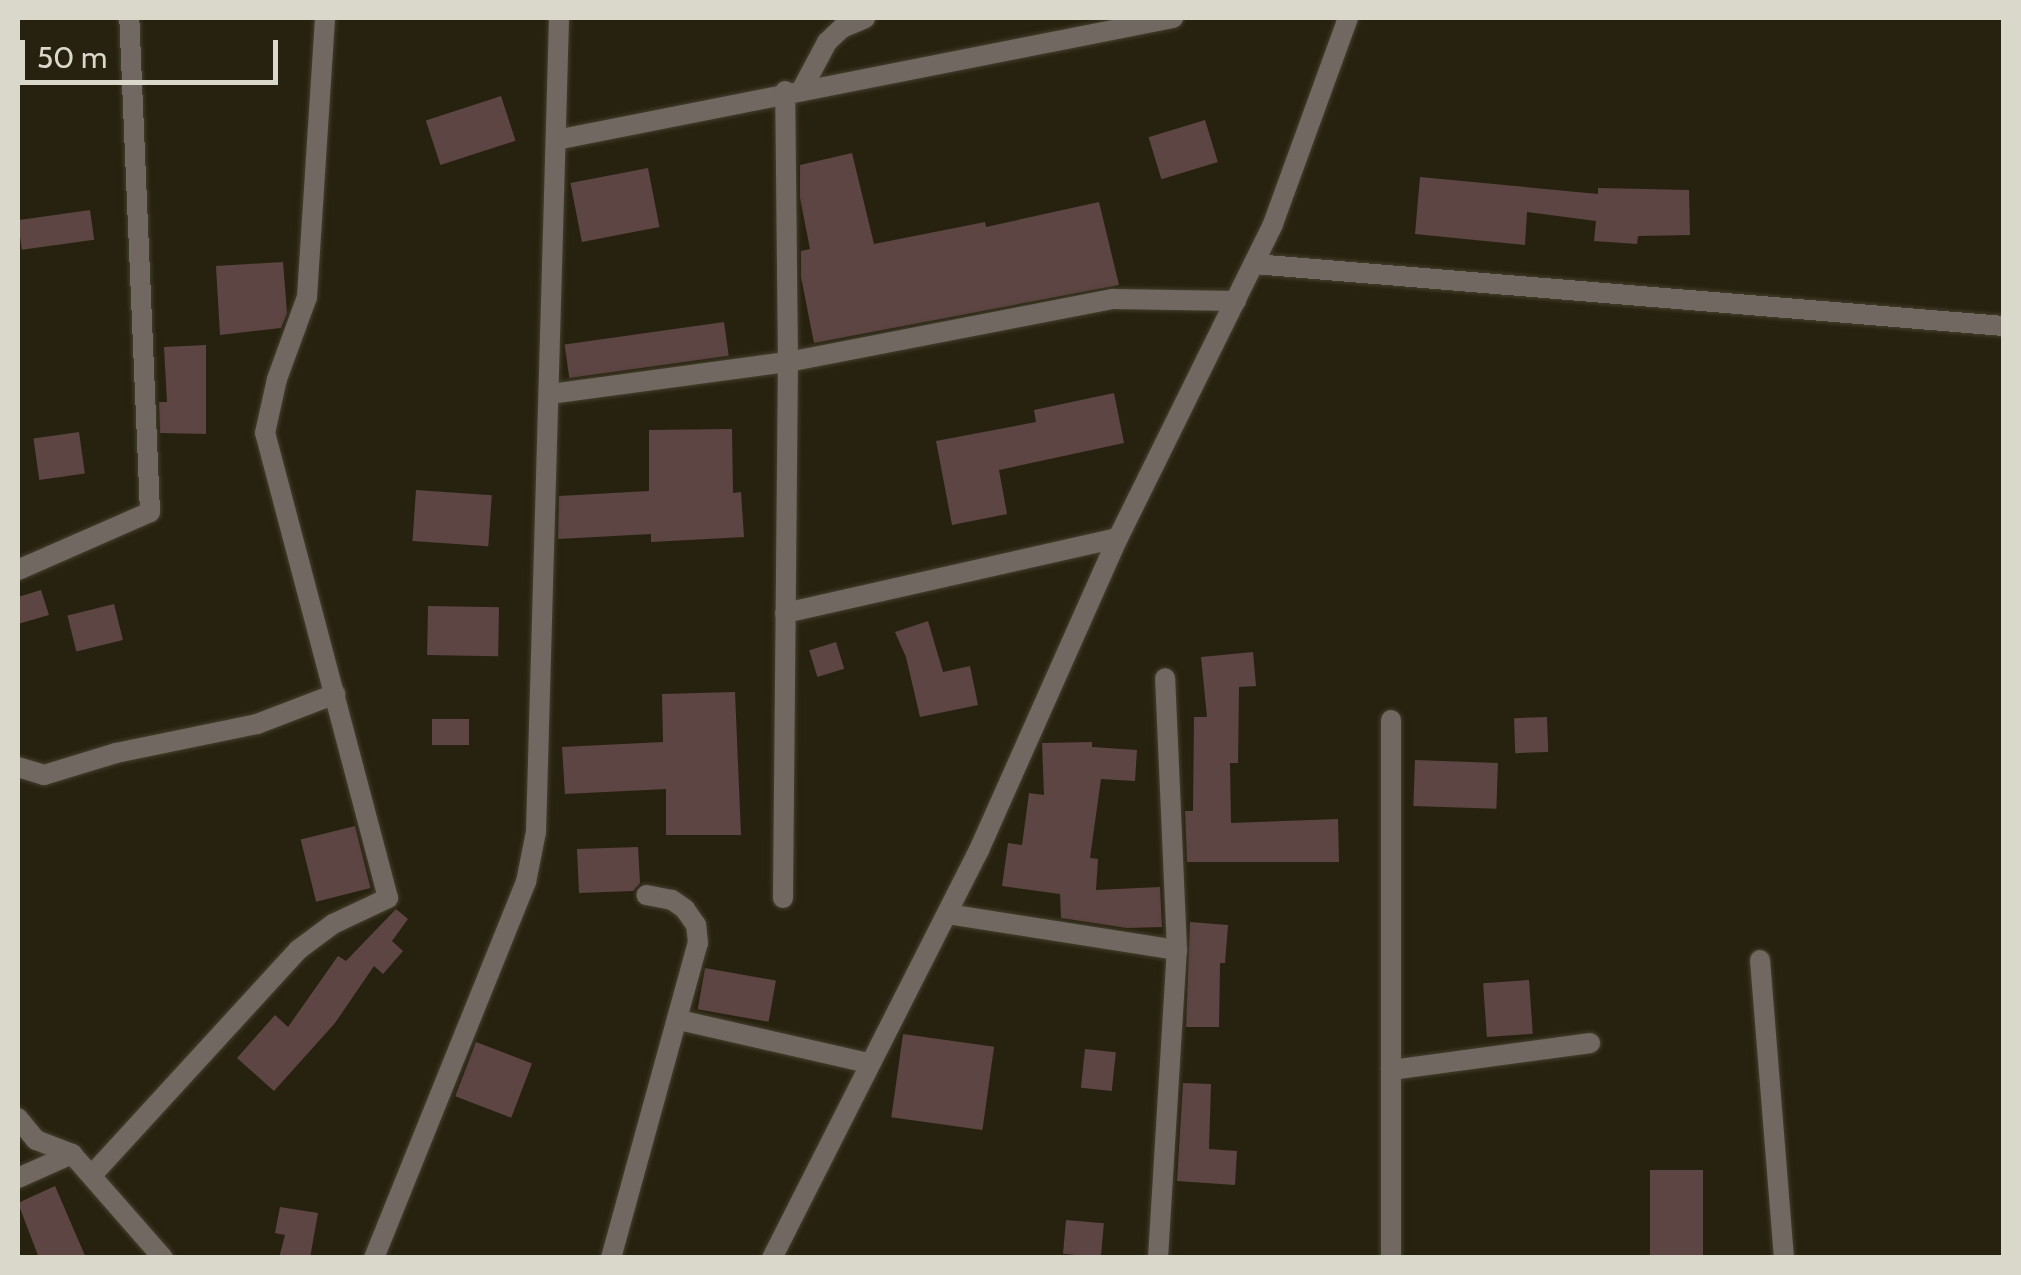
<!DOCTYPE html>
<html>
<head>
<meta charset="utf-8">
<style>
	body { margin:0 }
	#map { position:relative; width:2021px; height:1275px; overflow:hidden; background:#27220f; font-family:Cabin,sans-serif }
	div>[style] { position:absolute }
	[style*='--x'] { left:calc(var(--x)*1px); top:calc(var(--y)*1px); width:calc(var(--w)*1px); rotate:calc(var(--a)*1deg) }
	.building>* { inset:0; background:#5d4543; transform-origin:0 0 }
	.roads { filter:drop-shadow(0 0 2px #443f2d) drop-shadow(0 0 2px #443f2d) }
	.minor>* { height:20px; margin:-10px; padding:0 10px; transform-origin:10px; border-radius:10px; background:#716862 }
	span { translate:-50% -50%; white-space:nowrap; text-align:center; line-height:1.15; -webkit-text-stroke:9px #27220f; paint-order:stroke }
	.frame { position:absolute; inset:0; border:20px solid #dad7cb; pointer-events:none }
	.scale { position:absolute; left:20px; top:40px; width:258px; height:45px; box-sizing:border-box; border:5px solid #dad7cb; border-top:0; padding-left:12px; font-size:30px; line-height:35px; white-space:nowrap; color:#dad7cb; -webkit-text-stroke:8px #27220f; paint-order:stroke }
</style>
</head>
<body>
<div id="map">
	<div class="building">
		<i style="left:501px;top:96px;width:47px;height:79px;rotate:72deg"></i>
		<i style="left:1205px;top:120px;width:44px;height:59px;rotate:73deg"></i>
		<i style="clip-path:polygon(852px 153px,874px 244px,985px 222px,986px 227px,1099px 202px,1119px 285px,814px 343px,801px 277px,801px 251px,810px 249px,800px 198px,800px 165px)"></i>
		<i style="left:648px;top:168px;width:60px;height:79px;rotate:79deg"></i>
		<i style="clip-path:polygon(1420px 177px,1598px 194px,1598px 188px,1689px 190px,1690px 235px,1638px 236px,1637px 244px,1594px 241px,1596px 221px,1527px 212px,1525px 245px,1415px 234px)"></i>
		<i style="left:90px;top:210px;width:30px;height:73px;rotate:82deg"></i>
		<i style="clip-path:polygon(283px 262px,287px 313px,281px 328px,220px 335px,216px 266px)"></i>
		<i style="left:724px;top:322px;width:34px;height:161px;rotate:82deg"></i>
		<i style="clip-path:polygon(206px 345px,206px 434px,160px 433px,159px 402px,167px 402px,164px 347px)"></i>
		<i style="clip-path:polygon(1114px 393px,1124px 443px,999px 470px,1007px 514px,952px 525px,936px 441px,1036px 422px,1034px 410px)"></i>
		<i style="clip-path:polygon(732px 429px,733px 493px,741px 492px,744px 537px,651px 542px,651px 534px,558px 539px,559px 496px,649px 491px,649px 430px)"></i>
		<i style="left:79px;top:432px;width:42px;height:46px;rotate:82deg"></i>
		<i style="left:416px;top:490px;width:76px;height:51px;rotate:4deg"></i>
		<i style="clip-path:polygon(41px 590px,49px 615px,18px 624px,18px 597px)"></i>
		<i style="left:114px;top:604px;width:37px;height:48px;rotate:76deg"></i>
		<i style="left:428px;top:606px;width:71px;height:49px;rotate:1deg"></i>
		<i style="clip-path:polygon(928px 621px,943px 672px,970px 666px,978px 705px,920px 717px,906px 657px,895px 632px)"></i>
		<i style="left:836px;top:642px;width:28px;height:28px;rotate:73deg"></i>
		<i style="clip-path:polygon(1253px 652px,1256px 686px,1239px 687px,1238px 763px,1230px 763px,1231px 823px,1338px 819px,1339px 862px,1187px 862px,1185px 811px,1193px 811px,1194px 717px,1207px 717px,1201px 657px)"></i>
		<i style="clip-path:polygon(735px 692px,741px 835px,666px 835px,666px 789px,565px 794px,562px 747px,663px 742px,662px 694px)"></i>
		<i style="left:1547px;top:717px;width:35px;height:33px;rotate:88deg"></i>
		<i style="left:432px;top:719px;width:37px;height:26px"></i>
		<i style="clip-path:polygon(1092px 742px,1092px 747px,1137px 750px,1135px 781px,1101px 779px,1090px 858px,1098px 859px,1096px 890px,1160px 887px,1162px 927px,1127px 928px,1061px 918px,1060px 894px,1002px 886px,1008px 843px,1022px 845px,1029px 793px,1044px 795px,1042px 743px)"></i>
		<i style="left:1415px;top:760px;width:83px;height:46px;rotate:2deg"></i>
		<i style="left:355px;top:826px;width:64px;height:56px;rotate:76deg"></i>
		<i style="clip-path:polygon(638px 847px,640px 883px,633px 891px,579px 893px,577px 849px)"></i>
		<i style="clip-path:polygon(396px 909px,408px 919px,392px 941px,403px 951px,383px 974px,374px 966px,335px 1023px,274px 1091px,237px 1058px,275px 1015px,288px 1027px,338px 956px,346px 961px)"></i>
		<i style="clip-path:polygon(1190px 922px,1228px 925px,1225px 963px,1220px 963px,1219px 1027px,1186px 1027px)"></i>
		<i style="left:705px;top:968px;width:72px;height:42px;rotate:10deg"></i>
		<i style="left:1529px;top:980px;width:54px;height:46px;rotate:86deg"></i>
		<i style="left:903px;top:1034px;width:92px;height:84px;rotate:8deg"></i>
		<i style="left:476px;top:1042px;width:60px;height:58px;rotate:21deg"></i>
		<i style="left:1085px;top:1049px;width:31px;height:39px;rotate:6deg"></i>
		<i style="clip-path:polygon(1183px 1083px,1211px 1084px,1209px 1149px,1237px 1151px,1235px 1185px,1177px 1181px)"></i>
		<i style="left:1650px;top:1170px;width:53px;height:88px"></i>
		<i style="clip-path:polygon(55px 1186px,86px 1258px,39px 1258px,18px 1203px)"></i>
		<i style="clip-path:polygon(280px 1207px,318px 1213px,310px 1258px,279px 1258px,285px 1235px,275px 1233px)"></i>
		<i style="left:1066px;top:1220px;width:38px;height:34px;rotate:5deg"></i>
	</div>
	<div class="roads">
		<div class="minor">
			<i style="--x:801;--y:91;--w:55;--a:-62"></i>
			<i style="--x:827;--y:42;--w:21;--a:-43"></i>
			<i style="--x:842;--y:28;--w:25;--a:-23"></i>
			<i style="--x:556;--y:140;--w:629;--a:-11.18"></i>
			<i style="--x:1254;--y:264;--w:753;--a:4.73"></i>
			<i style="--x:550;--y:394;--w:240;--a:-7.7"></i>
			<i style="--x:788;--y:362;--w:331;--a:-11"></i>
			<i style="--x:1113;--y:299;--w:123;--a:0.9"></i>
			<i style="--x:18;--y:570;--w:144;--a:-23.7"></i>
			<i style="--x:150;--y:512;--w:494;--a:-92.4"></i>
			<i style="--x:785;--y:613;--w:341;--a:-12.7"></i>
			<i style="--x:1391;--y:720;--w:538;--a:90"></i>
			<i style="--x:18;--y:767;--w:27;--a:17"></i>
			<i style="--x:44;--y:775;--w:75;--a:-17"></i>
			<i style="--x:116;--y:753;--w:144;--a:-11.6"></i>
			<i style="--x:257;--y:724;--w:84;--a:-21"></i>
			<i style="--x:783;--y:898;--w:536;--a:-89.47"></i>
			<i style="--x:788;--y:362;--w:271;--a:-90.6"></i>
			<i style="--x:947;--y:914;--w:233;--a:8.9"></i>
			<i style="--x:1760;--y:960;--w:299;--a:85.4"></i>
			<i style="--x:679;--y:1020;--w:195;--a:12.8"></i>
			<i style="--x:1391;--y:1070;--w:201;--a:-7.7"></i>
			<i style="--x:18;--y:1118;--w:28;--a:51"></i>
			<i style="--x:36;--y:1140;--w:39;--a:21"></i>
			<i style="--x:72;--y:1154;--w:138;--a:48.8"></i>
			<i style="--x:92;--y:1175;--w:305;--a:-47.5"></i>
			<i style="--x:298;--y:950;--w:44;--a:-36.6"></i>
			<i style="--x:333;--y:924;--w:61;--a:-25.3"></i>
			<i style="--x:388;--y:898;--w:481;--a:-104.8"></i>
			<i style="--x:265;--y:433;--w:55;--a:-77.5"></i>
			<i style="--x:277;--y:379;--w:87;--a:-69.9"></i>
			<i style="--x:307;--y:297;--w:280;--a:-86.3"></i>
			<i style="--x:18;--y:1178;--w:59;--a:-24"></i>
			<i style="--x:374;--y:1258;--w:406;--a:-68"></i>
			<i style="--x:526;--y:882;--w:51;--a:-78.7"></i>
			<i style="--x:536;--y:832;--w:814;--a:-88.38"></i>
			<i style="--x:611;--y:1258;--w:327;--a:-74.6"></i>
			<i style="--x:698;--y:943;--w:18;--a:-96"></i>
			<i style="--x:696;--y:925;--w:19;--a:-125"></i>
			<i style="--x:685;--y:909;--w:16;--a:-145"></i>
			<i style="--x:672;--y:900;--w:26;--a:-169"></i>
			<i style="--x:772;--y:1258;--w:458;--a:-63.1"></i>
			<i style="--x:979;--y:850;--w:342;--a:-66"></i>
			<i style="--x:1118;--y:538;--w:350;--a:-63.7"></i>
			<i style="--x:1273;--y:224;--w:219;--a:-70"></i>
			<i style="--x:1158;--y:1258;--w:309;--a:-86.5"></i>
			<i style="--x:1177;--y:950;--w:272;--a:-92.5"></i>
		</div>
	</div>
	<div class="frame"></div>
	<div class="scale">50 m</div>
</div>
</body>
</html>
